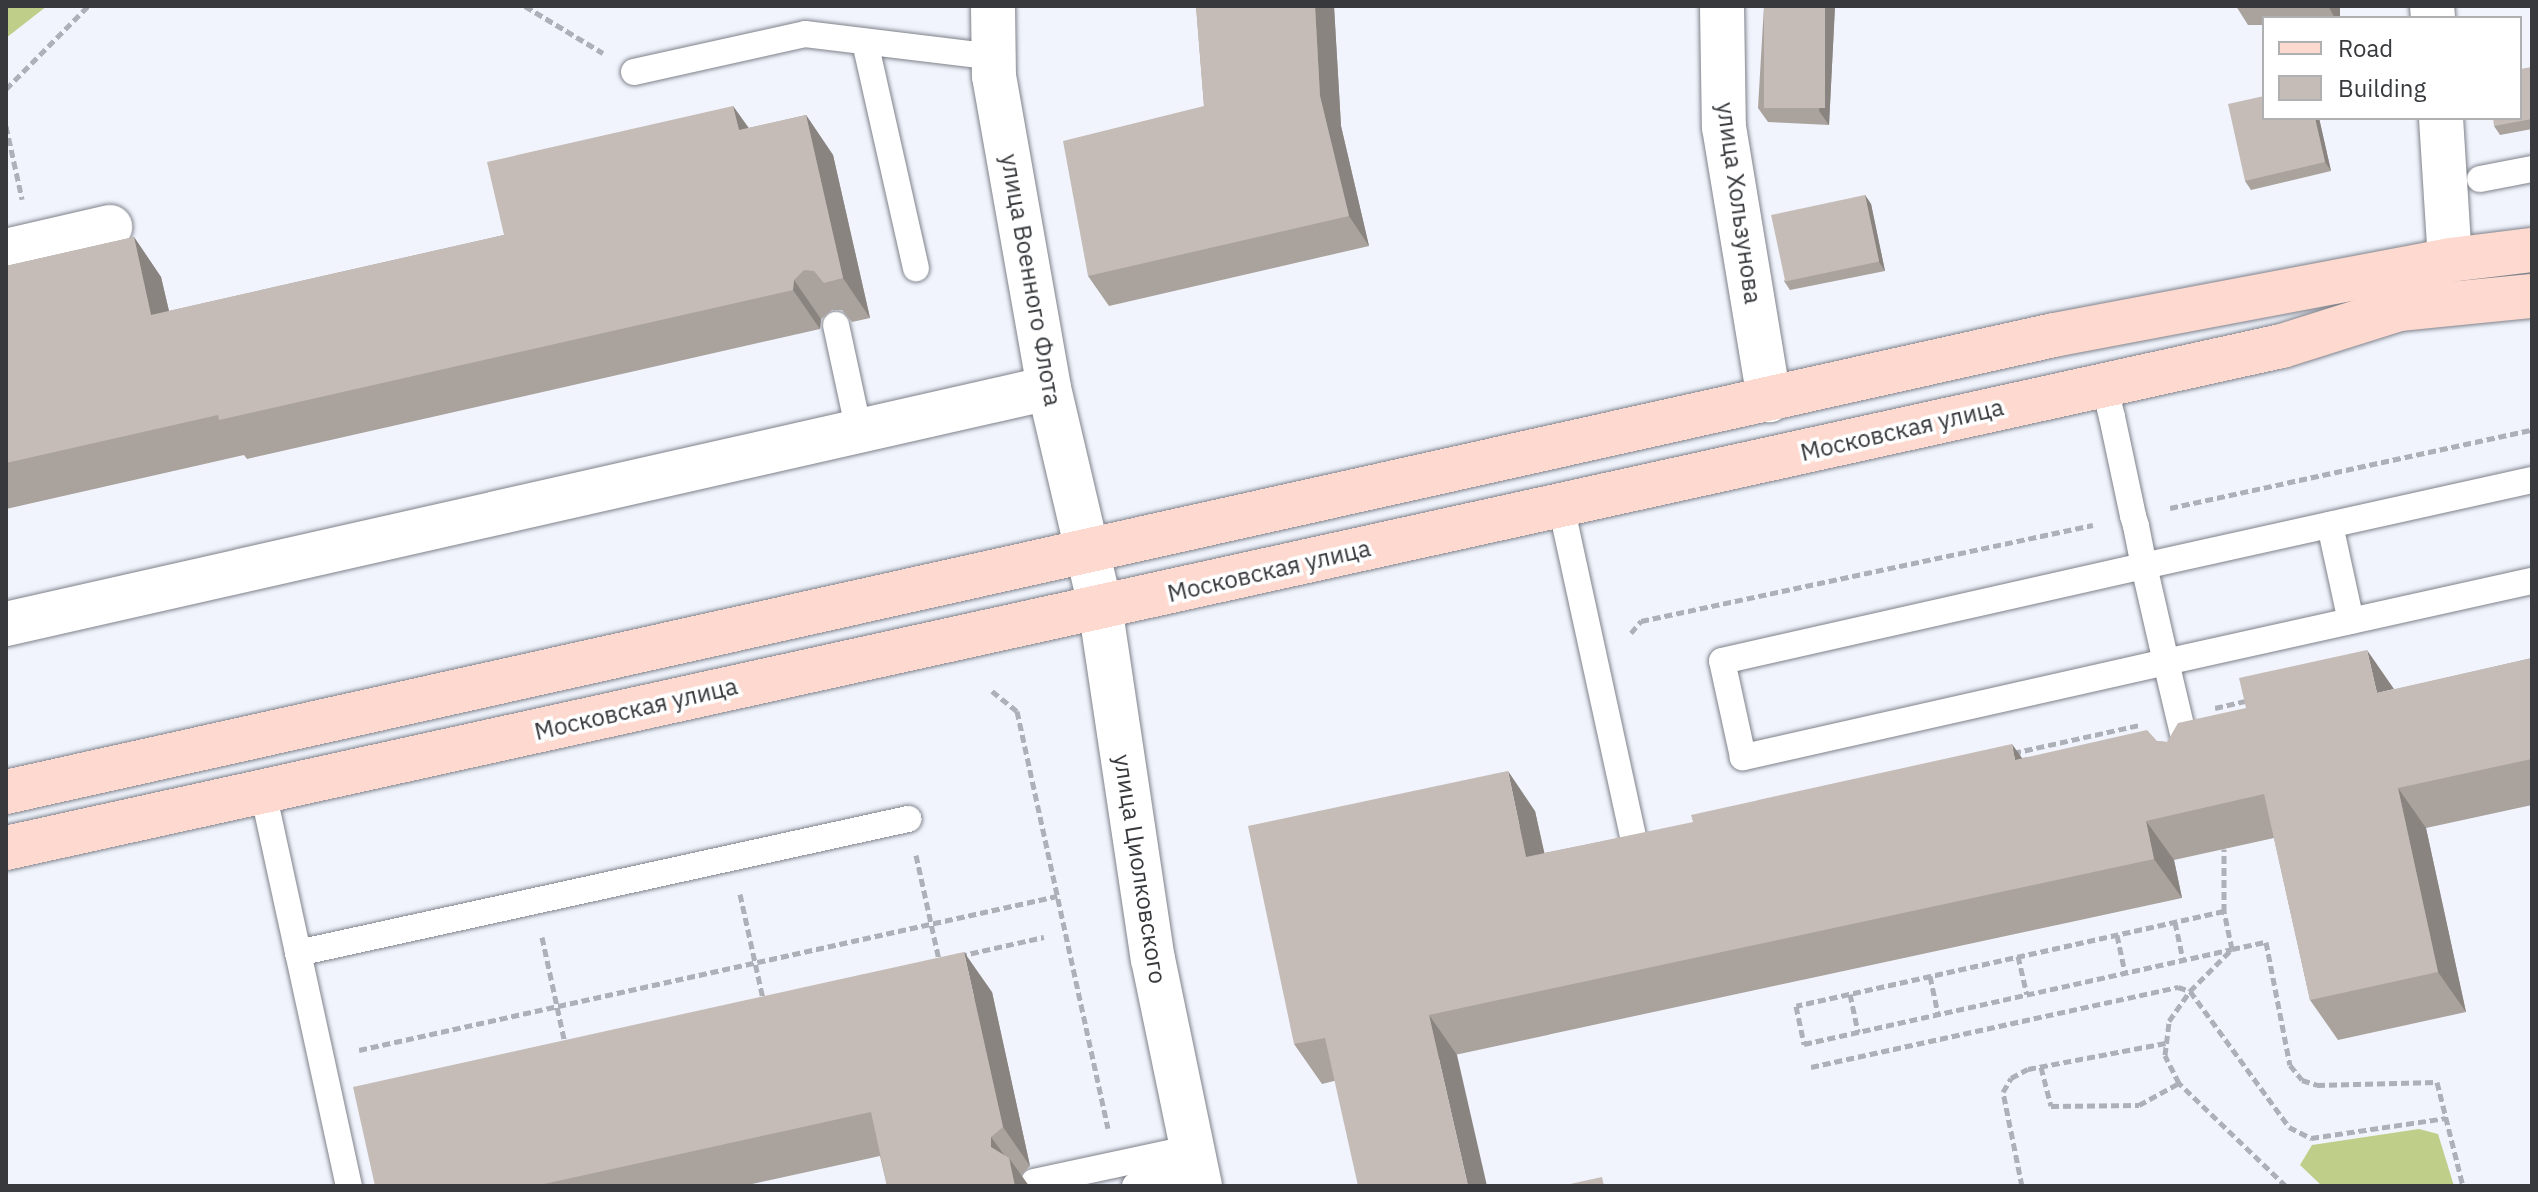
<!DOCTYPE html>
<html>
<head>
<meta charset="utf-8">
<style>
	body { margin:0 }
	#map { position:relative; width:2538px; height:1192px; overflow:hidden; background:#f1f4fd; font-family:"IBM Plex Sans",sans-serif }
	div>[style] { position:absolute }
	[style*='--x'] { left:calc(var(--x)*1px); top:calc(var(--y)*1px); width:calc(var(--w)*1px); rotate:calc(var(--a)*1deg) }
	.green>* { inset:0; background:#bfce89 }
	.path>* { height:5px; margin-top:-2.5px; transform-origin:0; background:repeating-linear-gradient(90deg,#aeb0b7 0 8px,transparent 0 12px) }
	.roads { filter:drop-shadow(0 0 2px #7f828a) drop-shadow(0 0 2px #7f828a) }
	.lane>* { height:26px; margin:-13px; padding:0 13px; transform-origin:13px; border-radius:13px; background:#fff }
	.street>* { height:44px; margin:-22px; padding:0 22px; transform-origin:22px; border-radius:22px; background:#fff }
	.primary>* { height:44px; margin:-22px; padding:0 22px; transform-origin:22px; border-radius:22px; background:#fdd9cf }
	.wall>* { inset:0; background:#a9a29d }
	.shaded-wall>* { inset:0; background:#8a8480 }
	.building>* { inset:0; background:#c5bcb7; transform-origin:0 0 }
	span { translate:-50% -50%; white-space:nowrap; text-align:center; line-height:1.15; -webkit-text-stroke:7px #fff; paint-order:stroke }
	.street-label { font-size:24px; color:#37393c }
	.frame { position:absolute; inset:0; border:8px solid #37393c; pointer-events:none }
	.legend { position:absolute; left:2262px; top:16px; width:260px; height:104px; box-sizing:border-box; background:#fff; border:2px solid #afb0b1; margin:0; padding:10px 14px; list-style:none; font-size:24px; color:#37393c }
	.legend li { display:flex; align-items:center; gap:16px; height:40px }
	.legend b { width:40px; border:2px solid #afb0b1 }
</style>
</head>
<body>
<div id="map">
	<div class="green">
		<i style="clip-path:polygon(6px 6px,47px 6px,6px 38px)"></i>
		<i style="clip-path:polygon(2419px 1129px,2438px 1134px,2454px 1186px,2322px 1186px,2300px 1165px,2312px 1145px)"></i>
	</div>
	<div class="path">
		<i style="--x:525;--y:6;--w:91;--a:31.1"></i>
		<i style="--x:6;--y:89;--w:117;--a:-45.3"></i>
		<i style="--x:6;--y:126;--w:75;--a:77.6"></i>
		<i style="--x:2170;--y:508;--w:370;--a:-12.2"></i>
		<i style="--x:1631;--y:633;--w:16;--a:-50"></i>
		<i style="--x:1641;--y:621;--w:462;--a:-12"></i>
		<i style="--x:992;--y:691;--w:32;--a:39"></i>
		<i style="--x:1017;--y:711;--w:427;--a:77.7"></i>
		<i style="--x:2215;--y:708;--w:35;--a:-13"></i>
		<i style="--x:2013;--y:753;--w:129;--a:-12.5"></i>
		<i style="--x:916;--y:855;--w:107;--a:77.6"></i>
		<i style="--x:740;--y:894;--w:107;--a:77.6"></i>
		<i style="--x:2224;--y:911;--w:438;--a:167.5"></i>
		<i style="--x:1796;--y:1006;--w:39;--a:78"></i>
		<i style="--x:1804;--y:1044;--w:438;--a:-12.5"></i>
		<i style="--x:2232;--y:949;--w:39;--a:-102"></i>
		<i style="--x:2224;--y:911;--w:62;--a:-90"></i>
		<i style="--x:2175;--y:922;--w:39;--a:78"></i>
		<i style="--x:2117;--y:935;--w:39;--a:78"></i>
		<i style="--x:542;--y:937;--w:108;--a:77.8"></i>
		<i style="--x:959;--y:956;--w:87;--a:-12.6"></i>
		<i style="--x:2018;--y:956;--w:39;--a:77"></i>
		<i style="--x:1930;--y:976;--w:39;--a:78"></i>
		<i style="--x:1850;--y:994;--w:39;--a:78"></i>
		<i style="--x:359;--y:1050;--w:715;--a:-12.44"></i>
		<i style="--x:1811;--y:1067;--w:376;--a:-12.3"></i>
		<i style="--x:2178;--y:987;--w:13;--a:18"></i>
		<i style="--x:2190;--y:991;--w:168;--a:53.9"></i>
		<i style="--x:2289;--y:1127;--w:25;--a:27"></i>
		<i style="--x:2311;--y:1138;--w:136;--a:-8.4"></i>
		<i style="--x:2041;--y:1067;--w:40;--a:75.6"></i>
		<i style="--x:2051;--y:1106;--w:88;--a:-0.7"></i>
		<i style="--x:2139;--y:1105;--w:46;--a:-28.8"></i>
		<i style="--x:2022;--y:1186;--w:96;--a:-101.4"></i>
		<i style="--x:2003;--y:1092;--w:16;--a:-60"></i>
		<i style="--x:2011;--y:1078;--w:19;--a:-28"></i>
		<i style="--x:2028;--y:1069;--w:140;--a:-10.7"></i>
		<i style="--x:2286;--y:1186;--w:149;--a:-136.1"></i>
		<i style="--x:2179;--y:1083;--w:31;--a:-117"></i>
		<i style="--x:2165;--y:1055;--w:34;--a:-83"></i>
		<i style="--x:2169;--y:1021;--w:37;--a:-55"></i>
		<i style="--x:2190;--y:991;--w:59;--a:-45"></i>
		<i style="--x:2232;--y:949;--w:35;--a:-12"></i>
		<i style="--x:2266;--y:942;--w:125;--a:79"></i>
		<i style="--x:2290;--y:1065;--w:19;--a:51"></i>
		<i style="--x:2302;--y:1080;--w:16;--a:18"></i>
		<i style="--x:2317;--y:1085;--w:120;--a:-1.4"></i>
		<i style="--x:2437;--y:1082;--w:107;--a:76"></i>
	</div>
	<div class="roads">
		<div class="lane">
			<i style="--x:865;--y:42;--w:232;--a:77.3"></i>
			<i style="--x:634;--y:72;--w:175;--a:-12.5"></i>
			<i style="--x:805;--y:34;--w:190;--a:6.9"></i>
			<i style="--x:2480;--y:179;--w:53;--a:-10.9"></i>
			<i style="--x:836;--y:325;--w:108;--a:77.8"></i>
			<i style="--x:2104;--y:385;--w:33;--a:76"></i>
			<i style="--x:2112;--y:417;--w:101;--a:78"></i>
			<i style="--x:2133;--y:516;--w:10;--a:73"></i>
			<i style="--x:2136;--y:526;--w:41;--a:78.7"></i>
			<i style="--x:2144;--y:566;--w:98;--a:77.1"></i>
			<i style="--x:2166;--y:662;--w:434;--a:167.3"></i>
			<i style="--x:1743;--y:757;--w:98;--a:-102.3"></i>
			<i style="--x:1722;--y:661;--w:433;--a:-12.7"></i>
			<i style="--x:2144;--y:566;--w:397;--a:-12.5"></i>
			<i style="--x:1561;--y:506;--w:338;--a:77.7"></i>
			<i style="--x:2330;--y:525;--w:98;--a:77.7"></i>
			<i style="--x:2188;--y:755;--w:96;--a:-103.3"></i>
			<i style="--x:2166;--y:662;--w:375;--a:-12.5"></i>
			<i style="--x:263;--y:792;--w:403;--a:77.7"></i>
			<i style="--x:298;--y:953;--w:625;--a:-12.39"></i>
			<i style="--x:1034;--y:1182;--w:162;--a:-12.1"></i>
			<i style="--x:1135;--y:1186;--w:63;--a:-11.8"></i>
		</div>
		<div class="street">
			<i style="--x:993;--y:6;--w:70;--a:89.2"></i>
			<i style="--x:994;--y:76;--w:317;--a:80"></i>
			<i style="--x:1049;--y:388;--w:224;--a:76.8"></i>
			<i style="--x:1100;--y:606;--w:357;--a:81.5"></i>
			<i style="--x:1153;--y:959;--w:232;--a:78.3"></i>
			<i style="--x:1722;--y:6;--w:121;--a:89.1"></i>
			<i style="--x:1724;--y:127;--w:277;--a:80.6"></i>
			<i style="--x:2432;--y:6;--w:12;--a:85"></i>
			<i style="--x:2441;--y:118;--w:142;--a:86.4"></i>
			<i style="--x:6;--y:251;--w:107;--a:-13"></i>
			<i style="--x:6;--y:624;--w:1069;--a:-12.75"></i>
		</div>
		<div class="primary">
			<i style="--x:6;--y:792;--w:2098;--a:-12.58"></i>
			<i style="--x:2054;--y:335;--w:403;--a:-10.7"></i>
			<i style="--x:2450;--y:260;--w:83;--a:-7"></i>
			<i style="--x:6;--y:848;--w:2331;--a:-12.44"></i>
			<i style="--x:2282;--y:346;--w:123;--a:-17.5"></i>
			<i style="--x:2399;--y:309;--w:134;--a:-5.6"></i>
		</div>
	</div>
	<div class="wall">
		<i style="clip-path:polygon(1196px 6px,1334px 6px,1341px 126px,1369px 246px,1109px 306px,1088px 276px,1204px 106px)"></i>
		<i style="clip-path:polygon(1764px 6px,1835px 6px,1829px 125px,1768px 122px,1758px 108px)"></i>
		<i style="clip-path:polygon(2236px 6px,2340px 6px,2340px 18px,2264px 18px,2264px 25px,2248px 25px)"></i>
		<i style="clip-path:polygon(2532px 67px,2532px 129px,2500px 135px,2494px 126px)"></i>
		<i style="clip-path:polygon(733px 106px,749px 128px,806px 115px,833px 155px,870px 318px,852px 322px,842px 310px,832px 310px,821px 319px,820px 329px,247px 459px,244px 455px,6px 509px,6px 266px,134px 237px,161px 277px,169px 311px,504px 235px)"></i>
		<i style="clip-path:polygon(2264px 118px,2319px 118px,2331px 171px,2251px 190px,2245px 181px)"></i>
		<i style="clip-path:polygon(1865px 195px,1871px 204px,1885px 271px,1790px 290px,1784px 281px)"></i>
		<i style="clip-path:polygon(2532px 658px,2532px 805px,2426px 828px,2466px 1012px,2338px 1040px,2310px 1000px,2274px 838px,2174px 860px,2182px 898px,1334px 1081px,1322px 1084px,1294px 1044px,1535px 811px,1544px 853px,2022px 758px,2157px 741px,2167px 742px)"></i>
		<i style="clip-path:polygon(992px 992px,1030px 1166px,1021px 1175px,1029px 1186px,887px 1186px,880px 1156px,743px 1186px,375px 1186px)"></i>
	</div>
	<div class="shaded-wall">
		<i style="clip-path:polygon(1315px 6px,1334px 6px,1341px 126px,1369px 246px,1349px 216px,1320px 96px)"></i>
		<i style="clip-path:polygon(1825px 6px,1835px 6px,1829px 125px,1819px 111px)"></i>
		<i style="clip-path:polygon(2328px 6px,2340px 6px,2340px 18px,2335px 18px)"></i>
		<i style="clip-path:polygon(733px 106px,760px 145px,739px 130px)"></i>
		<i style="clip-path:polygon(806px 115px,833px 155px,870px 318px,843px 278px)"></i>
		<i style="clip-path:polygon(2315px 118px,2319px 118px,2331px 171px,2325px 162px)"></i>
		<i style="clip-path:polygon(1865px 195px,1871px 204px,1885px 271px,1879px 262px)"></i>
		<i style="clip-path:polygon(134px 237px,161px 277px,179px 354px,151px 315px)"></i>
		<i style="clip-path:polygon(794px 280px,821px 319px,820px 329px,793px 290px)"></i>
		<i style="clip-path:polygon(2367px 650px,2394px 689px,2377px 693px)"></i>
		<i style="clip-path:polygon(2012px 744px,2040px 783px,2015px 760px)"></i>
		<i style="clip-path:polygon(1508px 771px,1535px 811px,1554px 896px,1526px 857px)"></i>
		<i style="clip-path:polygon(2398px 788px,2426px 828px,2466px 1012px,2438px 972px)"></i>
		<i style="clip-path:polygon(2146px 821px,2174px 860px,2182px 898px,2154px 859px)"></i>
		<i style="clip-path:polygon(964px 952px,992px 992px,1030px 1166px,1003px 1127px)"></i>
		<i style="clip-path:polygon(1429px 1015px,1457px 1055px,1487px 1186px,1468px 1186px)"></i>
		<i style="clip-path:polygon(991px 1137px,1011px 1164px,1009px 1158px,1029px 1186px,1015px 1186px,991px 1147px)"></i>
	</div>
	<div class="building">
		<i style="clip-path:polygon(1196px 6px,1315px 6px,1320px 96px,1349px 216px,1088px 276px,1063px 141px,1204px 106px)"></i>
		<i style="left:1764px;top:6px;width:61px;height:102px"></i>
		<i style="left:2236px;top:6px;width:92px;height:1px"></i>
		<i style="clip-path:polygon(2532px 67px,2532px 119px,2494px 126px,2493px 118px,2520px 118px,2520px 69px)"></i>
		<i style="clip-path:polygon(2264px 96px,2264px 118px,2315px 118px,2325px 162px,2245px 181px,2228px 104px)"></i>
		<i style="clip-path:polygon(733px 106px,739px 130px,806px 115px,843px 278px,824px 283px,814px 271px,804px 270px,794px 280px,793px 290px,219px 420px,218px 415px,6px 463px,6px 266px,134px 237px,151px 315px,504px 235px,487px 162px)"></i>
		<i style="left:1865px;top:195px;width:68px;height:96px;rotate:78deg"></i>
		<i style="clip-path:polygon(2367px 650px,2377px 693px,2532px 658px,2532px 759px,2398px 788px,2438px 972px,2310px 1000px,2264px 794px,2146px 821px,2154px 859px,1429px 1015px,1468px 1186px,1358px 1186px,1325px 1038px,1294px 1044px,1248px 826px,1508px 771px,1526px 857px,1693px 822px,1691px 815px,2012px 744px,2015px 760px,2147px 730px,2157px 741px,2167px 742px,2178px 723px,2246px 708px,2239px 678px)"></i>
		<i style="clip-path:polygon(964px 952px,1003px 1127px,991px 1137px,991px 1147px,1009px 1158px,1015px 1186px,887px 1186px,871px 1112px,535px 1186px,375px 1186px,353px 1087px)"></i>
		<i style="clip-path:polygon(1602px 1177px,1604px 1186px,1561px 1186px)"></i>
	</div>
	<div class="street-label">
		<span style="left:1739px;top:203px;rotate:82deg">улица Хользунова</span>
		<span style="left:1031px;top:280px;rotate:80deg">улица Военного Флота</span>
		<span style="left:1902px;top:430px;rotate:-13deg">Московская улица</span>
		<span style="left:1269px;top:571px;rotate:-13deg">Московская улица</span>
		<span style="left:636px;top:709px;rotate:-13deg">Московская улица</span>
		<span style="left:1140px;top:869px;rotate:81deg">улица Циолковского</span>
	</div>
	<div class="frame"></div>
	<ul class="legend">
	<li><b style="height:10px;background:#fdd9cf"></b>Road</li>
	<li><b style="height:22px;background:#c5bcb7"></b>Building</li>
	</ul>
</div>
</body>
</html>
